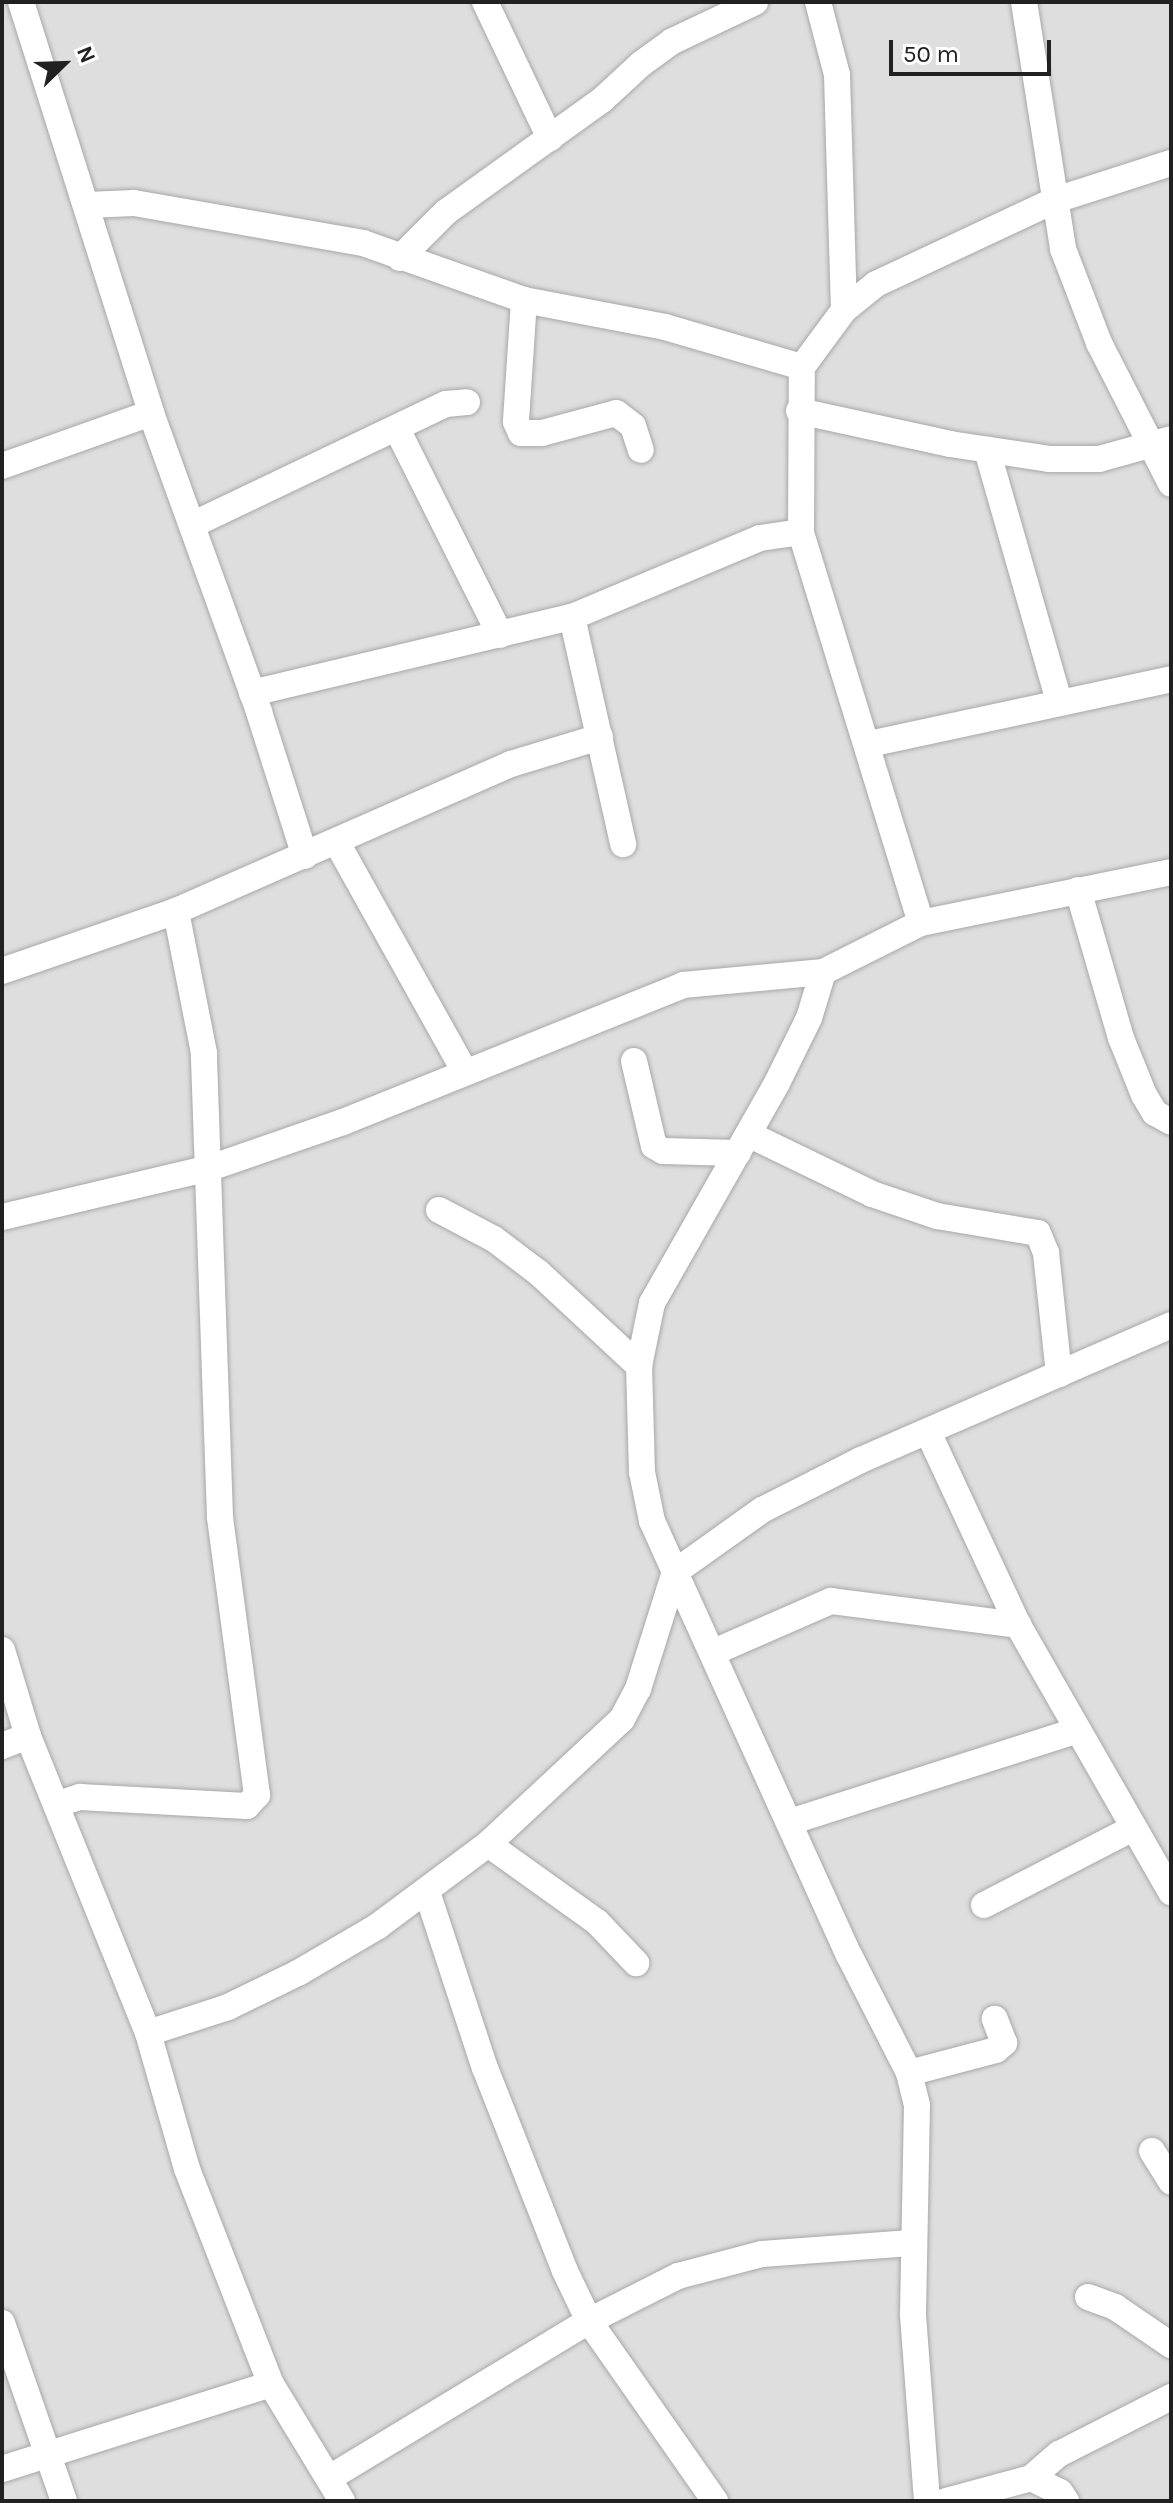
<!DOCTYPE html>
<html>
<head>
<meta charset="utf-8">
<style>
	body { margin:0 }
	#map { position:relative; width:1173px; height:2503px; overflow:hidden; background:#f1eee7; font-family:Karla,sans-serif }
	div>[style] { position:absolute }
	[style*='--x'] { left:calc(var(--x)*1px); top:calc(var(--y)*1px); width:calc(var(--w)*1px); rotate:calc(var(--a)*1deg) }
	.residential>* { inset:0; background:#dfdede; transform-origin:0 0 }
	.roads { filter:drop-shadow(0 0 2px #a8a8a8) drop-shadow(0 0 2px #a8a8a8) }
	.street>* { height:26px; margin:-13px; padding:0 13px; transform-origin:13px; border-radius:13px; background:#fff }
	span { translate:-50% -50%; white-space:nowrap; text-align:center; line-height:1.15; -webkit-text-stroke:6px #fff; paint-order:stroke }
	.frame { position:absolute; inset:0; border:4px solid #212121; pointer-events:none }
	.north { position:absolute; left:24px; top:24px; width:80px; height:80px; -webkit-text-stroke:6px #fff; paint-order:stroke; rotate:67deg; font-size:22px; font-weight:700; line-height:32px; text-align:center; color:#212121 }
	.north::after { content:''; display:block; margin:auto; width:28px; height:36px; background:#212121; clip-path:polygon(50% 0,100% 100%,50% 72%,0 100%) }
	.scale { position:absolute; left:889px; top:40px; width:162px; height:36px; box-sizing:border-box; border:4px solid #212121; border-top:0; padding-left:10px; font-size:24px; line-height:28px; white-space:nowrap; color:#212121; -webkit-text-stroke:6px #fff; paint-order:stroke }
</style>
</head>
<body>
<div id="map">
	<div class="residential">
		<i style="left:2px;top:2px;width:1169px;height:2499px"></i>
	</div>
	<div class="roads">
		<div class="street">
			<i style="--x:21;--y:2;--w:431;--a:72.4"></i>
			<i style="--x:151;--y:413;--w:318;--a:70.1"></i>
			<i style="--x:259;--y:712;--w:151;--a:72.3"></i>
			<i style="--x:485;--y:2;--w:151;--a:64.5"></i>
			<i style="--x:818;--y:2;--w:75;--a:75.4"></i>
			<i style="--x:837;--y:75;--w:235;--a:88.3"></i>
			<i style="--x:1024;--y:2;--w:250;--a:81"></i>
			<i style="--x:1063;--y:249;--w:101;--a:69"></i>
			<i style="--x:1099;--y:343;--w:158;--a:62.9"></i>
			<i style="--x:87;--y:205;--w:47;--a:-2.4"></i>
			<i style="--x:134;--y:203;--w:232;--a:9.9"></i>
			<i style="--x:363;--y:243;--w:171;--a:19.5"></i>
			<i style="--x:524;--y:300;--w:144;--a:10.8"></i>
			<i style="--x:665;--y:327;--w:143;--a:16.3"></i>
			<i style="--x:400;--y:258;--w:65;--a:-45"></i>
			<i style="--x:446;--y:212;--w:192;--a:-35.7"></i>
			<i style="--x:602;--y:100;--w:53;--a:-42.7"></i>
			<i style="--x:641;--y:64;--w:39;--a:-36"></i>
			<i style="--x:673;--y:41;--w:91;--a:-25.4"></i>
			<i style="--x:524;--y:300;--w:122;--a:93.8"></i>
			<i style="--x:516;--y:422;--w:12;--a:66"></i>
			<i style="--x:521;--y:433;--w:21;--a:0"></i>
			<i style="--x:542;--y:433;--w:77;--a:-15.1"></i>
			<i style="--x:616;--y:413;--w:21;--a:37"></i>
			<i style="--x:633;--y:426;--w:25;--a:72"></i>
			<i style="--x:799;--y:411;--w:155;--a:12.3"></i>
			<i style="--x:950;--y:444;--w:100;--a:8.6"></i>
			<i style="--x:1049;--y:459;--w:50;--a:0"></i>
			<i style="--x:1099;--y:459;--w:75;--a:-15.5"></i>
			<i style="--x:398;--y:431;--w:228;--a:63.4"></i>
			<i style="--x:987;--y:450;--w:261;--a:74"></i>
			<i style="--x:2;--y:466;--w:158;--a:-19.6"></i>
			<i style="--x:192;--y:525;--w:281;--a:-25.5"></i>
			<i style="--x:446;--y:404;--w:21;--a:-5"></i>
			<i style="--x:572;--y:617;--w:233;--a:77.3"></i>
			<i style="--x:252;--y:693;--w:329;--a:-13.4"></i>
			<i style="--x:572;--y:617;--w:204;--a:-22.8"></i>
			<i style="--x:760;--y:538;--w:41;--a:-8.3"></i>
			<i style="--x:869;--y:744;--w:309;--a:-12.1"></i>
			<i style="--x:336;--y:841;--w:262;--a:60.8"></i>
			<i style="--x:1078;--y:890;--w:154;--a:73.8"></i>
			<i style="--x:1121;--y:1038;--w:61;--a:68"></i>
			<i style="--x:1144;--y:1095;--w:21;--a:59"></i>
			<i style="--x:1155;--y:1113;--w:18;--a:29"></i>
			<i style="--x:921;--y:923;--w:409;--a:-107.1"></i>
			<i style="--x:801;--y:532;--w:165;--a:-89.7"></i>
			<i style="--x:802;--y:367;--w:71;--a:-53.6"></i>
			<i style="--x:844;--y:310;--w:41;--a:-39.1"></i>
			<i style="--x:876;--y:284;--w:195;--a:-25.1"></i>
			<i style="--x:1053;--y:201;--w:124;--a:-17.9"></i>
			<i style="--x:2;--y:971;--w:184;--a:-19"></i>
			<i style="--x:176;--y:911;--w:366;--a:-23.7"></i>
			<i style="--x:511;--y:764;--w:93;--a:-16.9"></i>
			<i style="--x:823;--y:972;--w:48;--a:106.9"></i>
			<i style="--x:809;--y:1018;--w:72;--a:116.2"></i>
			<i style="--x:777;--y:1083;--w:253;--a:119.6"></i>
			<i style="--x:652;--y:1303;--w:64;--a:101.7"></i>
			<i style="--x:639;--y:1366;--w:106;--a:88.4"></i>
			<i style="--x:642;--y:1472;--w:50;--a:78.5"></i>
			<i style="--x:652;--y:1521;--w:56;--a:65.7"></i>
			<i style="--x:675;--y:1572;--w:421;--a:65.6"></i>
			<i style="--x:849;--y:1955;--w:132;--a:63"></i>
			<i style="--x:909;--y:2073;--w:33;--a:76"></i>
			<i style="--x:917;--y:2105;--w:210;--a:91.1"></i>
			<i style="--x:913;--y:2315;--w:187;--a:85.7"></i>
			<i style="--x:634;--y:1061;--w:87;--a:76.8"></i>
			<i style="--x:654;--y:1146;--w:10;--a:29"></i>
			<i style="--x:663;--y:1151;--w:75;--a:1.5"></i>
			<i style="--x:748;--y:1134;--w:138;--a:25.8"></i>
			<i style="--x:872;--y:1194;--w:69;--a:18.7"></i>
			<i style="--x:937;--y:1216;--w:102;--a:9.6"></i>
			<i style="--x:1038;--y:1233;--w:22;--a:68"></i>
			<i style="--x:1046;--y:1253;--w:122;--a:83.9"></i>
			<i style="--x:439;--y:1210;--w:62;--a:27.8"></i>
			<i style="--x:494;--y:1239;--w:56;--a:37.1"></i>
			<i style="--x:539;--y:1273;--w:137;--a:42.9"></i>
			<i style="--x:2;--y:1217;--w:214;--a:-13.3"></i>
			<i style="--x:210;--y:1168;--w:141;--a:-19.1"></i>
			<i style="--x:343;--y:1122;--w:367;--a:-21.9"></i>
			<i style="--x:683;--y:985;--w:141;--a:-5.3"></i>
			<i style="--x:823;--y:972;--w:110;--a:-26.6"></i>
			<i style="--x:921;--y:923;--w:255;--a:-11.5"></i>
			<i style="--x:928;--y:1432;--w:213;--a:65"></i>
			<i style="--x:1018;--y:1625;--w:308;--a:60.2"></i>
			<i style="--x:2;--y:1650;--w:90;--a:73.2"></i>
			<i style="--x:28;--y:1736;--w:320;--a:68"></i>
			<i style="--x:148;--y:2033;--w:141;--a:74"></i>
			<i style="--x:187;--y:2169;--w:231;--a:68.7"></i>
			<i style="--x:271;--y:2384;--w:137;--a:58.7"></i>
			<i style="--x:714;--y:1652;--w:128;--a:-23.6"></i>
			<i style="--x:831;--y:1601;--w:189;--a:7.3"></i>
			<i style="--x:2;--y:1746;--w:28;--a:-21"></i>
			<i style="--x:58;--y:1804;--w:23;--a:-18"></i>
			<i style="--x:80;--y:1797;--w:167;--a:3.1"></i>
			<i style="--x:247;--y:1806;--w:15;--a:-48"></i>
			<i style="--x:257;--y:1795;--w:280;--a:-97.6"></i>
			<i style="--x:220;--y:1517;--w:464;--a:-92"></i>
			<i style="--x:204;--y:1053;--w:145;--a:-101.2"></i>
			<i style="--x:790;--y:1822;--w:300;--a:-17.7"></i>
			<i style="--x:488;--y:1844;--w:134;--a:35.6"></i>
			<i style="--x:597;--y:1922;--w:57;--a:46.4"></i>
			<i style="--x:427;--y:1892;--w:185;--a:71.8"></i>
			<i style="--x:485;--y:2068;--w:218;--a:68.5"></i>
			<i style="--x:565;--y:2271;--w:55;--a:64.4"></i>
			<i style="--x:589;--y:2321;--w:220;--a:55"></i>
			<i style="--x:984;--y:1905;--w:168;--a:-27.3"></i>
			<i style="--x:148;--y:2033;--w:84;--a:-18"></i>
			<i style="--x:228;--y:2007;--w:78;--a:-25.9"></i>
			<i style="--x:298;--y:1973;--w:93;--a:-30.4"></i>
			<i style="--x:378;--y:1926;--w:137;--a:-36.7"></i>
			<i style="--x:488;--y:1844;--w:183;--a:-43"></i>
			<i style="--x:622;--y:1719;--w:34;--a:-62"></i>
			<i style="--x:638;--y:1689;--w:123;--a:-72.5"></i>
			<i style="--x:675;--y:1572;--w:107;--a:-35.5"></i>
			<i style="--x:762;--y:1510;--w:111;--a:-26.8"></i>
			<i style="--x:861;--y:1460;--w:338;--a:-23.5"></i>
			<i style="--x:909;--y:2073;--w:90;--a:-14.8"></i>
			<i style="--x:996;--y:2050;--w:11;--a:-41"></i>
			<i style="--x:1004;--y:2043;--w:26;--a:-111"></i>
			<i style="--x:1152;--y:2151;--w:36;--a:58"></i>
			<i style="--x:1088;--y:2297;--w:29;--a:20"></i>
			<i style="--x:1115;--y:2307;--w:68;--a:34.2"></i>
			<i style="--x:2;--y:2323;--w:188;--a:70.8"></i>
			<i style="--x:2;--y:2469;--w:282;--a:-17.5"></i>
			<i style="--x:331;--y:2477;--w:301;--a:-31.2"></i>
			<i style="--x:589;--y:2321;--w:100;--a:-26.8"></i>
			<i style="--x:678;--y:2276;--w:87;--a:-14.7"></i>
			<i style="--x:762;--y:2254;--w:149;--a:-4.2"></i>
			<i style="--x:1031;--y:2478;--w:37;--a:-41"></i>
			<i style="--x:1059;--y:2454;--w:126;--a:-27"></i>
			<i style="--x:946;--y:2501;--w:88;--a:-15.1"></i>
			<i style="--x:1031;--y:2478;--w:32;--a:26"></i>
			<i style="--x:1060;--y:2492;--w:11;--a:56"></i>
		</div>
	</div>
	<div class="frame"></div>
	<div class="north">N</div>
	<div class="scale">50 m</div>
</div>
</body>
</html>
